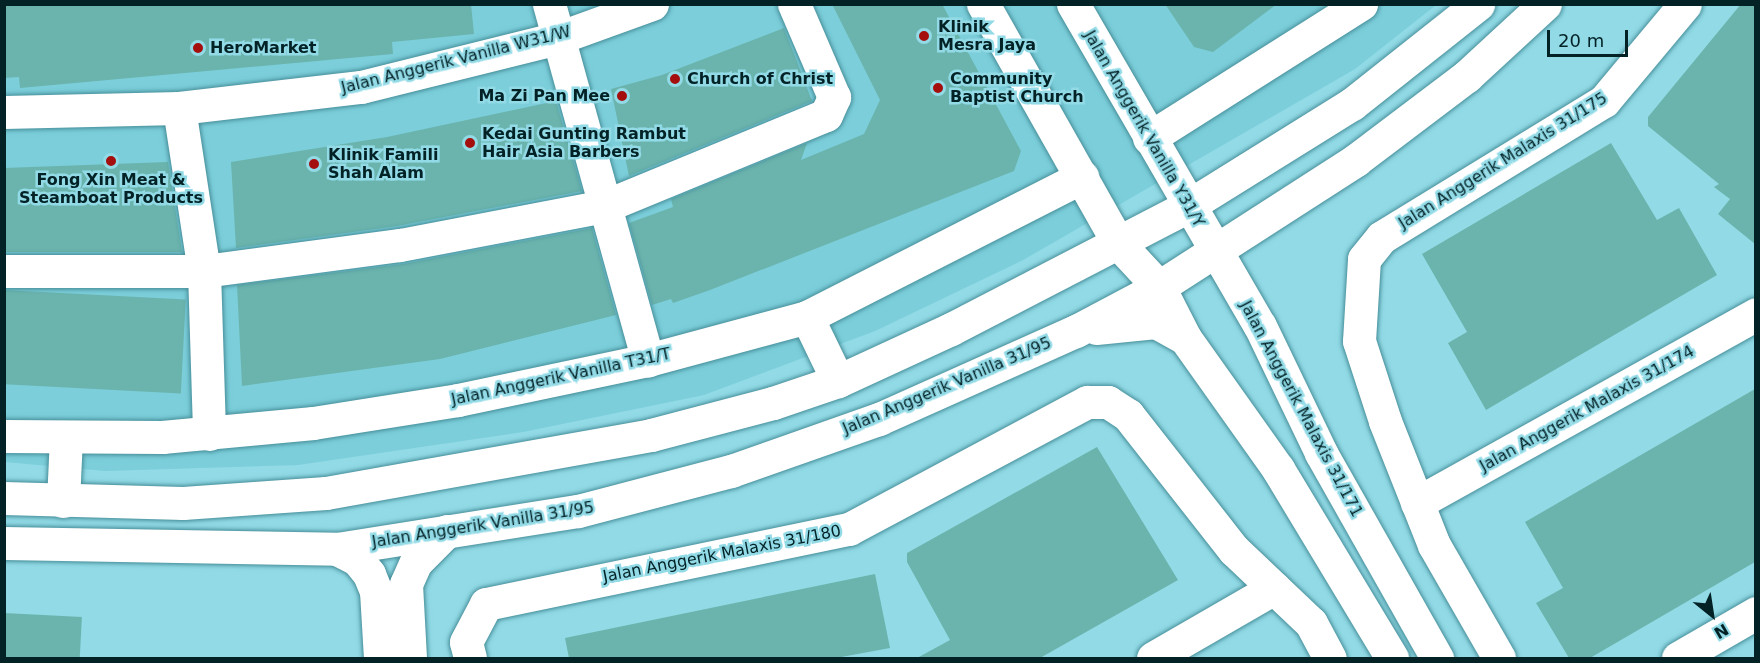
<!DOCTYPE html>
<html>
<head>
<meta charset="utf-8">
<style>
	body { margin:0 }
	#map { position:relative; width:1760px; height:663px; overflow:hidden; background:#91dae6; font-family:"DejaVu Sans",sans-serif }
	div>[style] { position:absolute }
	[style*='--x'] { left:calc(var(--x)*1px); top:calc(var(--y)*1px); width:calc(var(--w)*1px); rotate:calc(var(--a)*1deg) }
	.built>* { inset:0; background:#7bceda }
	.building>* { inset:0; background:#6bb4ad; transform-origin:0 0 }
	.roads { filter:drop-shadow(0 0 2px #468e99) drop-shadow(0 0 2px #468e99) }
	.minor>* { height:33px; margin:-16.5px; padding:0 16.5px; transform-origin:16.5px; border-radius:16.5px; background:#fff }
	.dots>* { width:16px; height:16px; translate:-50% -50%; box-sizing:border-box; border:3px solid #91dae6; border-radius:50% }
	span { translate:-50% -50%; white-space:nowrap; text-align:center; line-height:1.15; -webkit-text-stroke:5px #91dae6; paint-order:stroke }
	.poi-label { font-size:16px; color:#032226; font-weight:700 }
	.left { translate:0 -50%; text-align:left }
	.right { translate:-100% -50%; text-align:right }
	.street-label { font-size:16px; color:#032226 }
	.frame { position:absolute; inset:0; border:6px solid #032226; pointer-events:none }
	.north { position:absolute; left:1682px; top:585px; width:60px; height:60px; -webkit-text-stroke:4px #91dae6; paint-order:stroke; rotate:150deg; font-size:16px; font-weight:700; line-height:24px; text-align:center; color:#032226 }
	.north::after { content:''; display:block; margin:auto; width:21px; height:27px; background:#032226; clip-path:polygon(50% 0,100% 100%,50% 72%,0 100%) }
	.scale { position:absolute; left:1547px; top:30px; width:81px; height:27px; box-sizing:border-box; border:3px solid #032226; border-top:0; padding-left:8px; font-size:18px; line-height:21px; white-space:nowrap; color:#032226; -webkit-text-stroke:4px #91dae6; paint-order:stroke }
</style>
</head>
<body>
<div id="map">
	<div class="built">
		<i style="clip-path:polygon(4px 5px,1436px 5px,1355px 69px,1023px 260px,875px 331px,704px 395px,523px 432px,298px 465px,105px 471px,5px 462px)"></i>
	</div>
	<div class="building">
		<i style="clip-path:polygon(4px 4px,471px 4px,474px 34px,392px 42px,393px 54px,20px 88px,19px 77px,4px 78px)"></i>
		<i style="clip-path:polygon(832px 4px,942px 4px,1021px 151px,1014px 171px,710px 290px,673px 303px,671px 299px,652px 305px,629px 223px,673px 207px,671px 199px,807px 143px,801px 160px,864px 134px,880px 100px)"></i>
		<i style="clip-path:polygon(1165px 4px,1277px 4px,1213px 52px,1194px 47px)"></i>
		<i style="clip-path:polygon(1741px 4px,1755px 4px,1755px 244px,1718px 214px,1730px 199px,1714px 187px,1719px 184px,1648px 126px,1648px 117px)"></i>
		<i style="clip-path:polygon(784px 28px,812px 101px,629px 176px,611px 89px,662px 75px)"></i>
		<i style="clip-path:polygon(556px 101px,582px 191px,397px 226px,236px 248px,231px 162px,387px 137px)"></i>
		<i style="clip-path:polygon(1611px 143px,1657px 220px,1679px 208px,1717px 275px,1486px 410px,1448px 343px,1467px 332px,1422px 254px)"></i>
		<i style="clip-path:polygon(168px 162px,182px 252px,4px 252px,4px 168px)"></i>
		<i style="clip-path:polygon(592px 228px,616px 315px,440px 359px,242px 386px,237px 285px,403px 264px)"></i>
		<i style="left:4px;top:290px;width:182px;height:94px;rotate:3deg"></i>
		<i style="clip-path:polygon(1755px 389px,1755px 562px,1590px 658px,1569px 658px,1536px 603px,1563px 588px,1525px 522px)"></i>
		<i style="clip-path:polygon(1097px 447px,1178px 580px,1040px 658px,917px 658px,950px 640px,907px 562px,907px 553px)"></i>
		<i style="clip-path:polygon(875px 574px,890px 648px,836px 658px,569px 658px,565px 638px)"></i>
		<i style="left:4px;top:613px;width:78px;height:45px;rotate:3deg"></i>
	</div>
	<div class="roads">
		<div class="minor">
			<i style="--x:549;--y:4;--w:370;--a:74.5"></i>
			<i style="--x:983;--y:4;--w:276;--a:60.5"></i>
			<i style="--x:1119;--y:244;--w:59;--a:47.1"></i>
			<i style="--x:1159;--y:287;--w:57;--a:63"></i>
			<i style="--x:1185;--y:338;--w:161;--a:54.6"></i>
			<i style="--x:1278;--y:469;--w:221;--a:58.9"></i>
			<i style="--x:1073;--y:4;--w:372;--a:59.9"></i>
			<i style="--x:1260;--y:326;--w:141;--a:64.3"></i>
			<i style="--x:1321;--y:453;--w:236;--a:60.5"></i>
			<i style="--x:179;--y:108;--w:165;--a:81.3"></i>
			<i style="--x:204;--y:271;--w:163;--a:88.2"></i>
			<i style="--x:4;--y:112;--w:175;--a:-1.3"></i>
			<i style="--x:179;--y:108;--w:183;--a:-6.6"></i>
			<i style="--x:361;--y:87;--w:203;--a:-14"></i>
			<i style="--x:558;--y:38;--w:100;--a:-19.9"></i>
			<i style="--x:1149;--y:138;--w:251;--a:-32.3"></i>
			<i style="--x:4;--y:271;--w:200;--a:0"></i>
			<i style="--x:204;--y:271;--w:198;--a:-7.6"></i>
			<i style="--x:400;--y:245;--w:209;--a:-10.8"></i>
			<i style="--x:605;--y:206;--w:239;--a:-22.4"></i>
			<i style="--x:826;--y:115;--w:20;--a:-66"></i>
			<i style="--x:834;--y:97;--w:101;--a:-113.3"></i>
			<i style="--x:807;--y:317;--w:71;--a:64.2"></i>
			<i style="--x:1096;--y:328;--w:60;--a:-5.7"></i>
			<i style="--x:1156;--y:322;--w:33;--a:29"></i>
			<i style="--x:4;--y:436;--w:158;--a:0.4"></i>
			<i style="--x:162;--y:437;--w:152;--a:-5.3"></i>
			<i style="--x:313;--y:423;--w:147;--a:-9"></i>
			<i style="--x:458;--y:400;--w:194;--a:-11.9"></i>
			<i style="--x:648;--y:360;--w:165;--a:-15.1"></i>
			<i style="--x:807;--y:317;--w:309;--a:-27"></i>
			<i style="--x:4;--y:498;--w:179;--a:1.6"></i>
			<i style="--x:183;--y:503;--w:143;--a:-4"></i>
			<i style="--x:326;--y:493;--w:330;--a:-10.1"></i>
			<i style="--x:651;--y:435;--w:126;--a:-14.7"></i>
			<i style="--x:773;--y:403;--w:69;--a:-18.7"></i>
			<i style="--x:838;--y:381;--w:124;--a:-24.7"></i>
			<i style="--x:951;--y:329;--w:267;--a:-27.4"></i>
			<i style="--x:1188;--y:206;--w:193;--a:-31.9"></i>
			<i style="--x:1352;--y:104;--w:161;--a:-38.4"></i>
			<i style="--x:63;--y:501;--w:64;--a:-87.3"></i>
			<i style="--x:1417;--y:503;--w:388;--a:-29.1"></i>
			<i style="--x:4;--y:543;--w:333;--a:1"></i>
			<i style="--x:337;--y:549;--w:244;--a:-9"></i>
			<i style="--x:578;--y:511;--w:158;--a:-14.7"></i>
			<i style="--x:731;--y:471;--w:157;--a:-19.4"></i>
			<i style="--x:879;--y:419;--w:216;--a:-24.1"></i>
			<i style="--x:1076;--y:331;--w:94;--a:-27.9"></i>
			<i style="--x:1159;--y:287;--w:234;--a:-32.8"></i>
			<i style="--x:1356;--y:160;--w:139;--a:-37.1"></i>
			<i style="--x:1467;--y:76;--w:106;--a:-42.7"></i>
			<i style="--x:337;--y:549;--w:22;--a:27"></i>
			<i style="--x:357;--y:559;--w:19;--a:51"></i>
			<i style="--x:369;--y:574;--w:18;--a:68"></i>
			<i style="--x:376;--y:591;--w:67;--a:86.6"></i>
			<i style="--x:410;--y:658;--w:74;--a:-93.1"></i>
			<i style="--x:406;--y:584;--w:24;--a:-66"></i>
			<i style="--x:416;--y:562;--w:44;--a:-45"></i>
			<i style="--x:470;--y:658;--w:16;--a:-104"></i>
			<i style="--x:466;--y:642;--w:43;--a:-62.2"></i>
			<i style="--x:486;--y:604;--w:371;--a:-11.7"></i>
			<i style="--x:849;--y:529;--w:270;--a:-28.1"></i>
			<i style="--x:1087;--y:402;--w:21;--a:0"></i>
			<i style="--x:1108;--y:402;--w:24;--a:33"></i>
			<i style="--x:1128;--y:415;--w:172;--a:51.9"></i>
			<i style="--x:1234;--y:550;--w:106;--a:43.5"></i>
			<i style="--x:1311;--y:623;--w:40;--a:62"></i>
			<i style="--x:1153;--y:658;--w:140;--a:-30"></i>
			<i style="--x:1499;--y:658;--w:130;--a:-119.9"></i>
			<i style="--x:1434;--y:545;--w:133;--a:-111.6"></i>
			<i style="--x:1385;--y:421;--w:84;--a:-108"></i>
			<i style="--x:1359;--y:341;--w:82;--a:-86.5"></i>
			<i style="--x:1364;--y:259;--w:28;--a:-51"></i>
			<i style="--x:1382;--y:237;--w:260;--a:-31.5"></i>
			<i style="--x:1604;--y:101;--w:126;--a:-50.1"></i>
			<i style="--x:1678;--y:658;--w:90;--a:-30"></i>
		</div>
	</div>
	<div class="dots">
		<i style="left:924px;top:36px;background:#a40e0d"></i>
		<i style="left:198px;top:48px;background:#a40e0d"></i>
		<i style="left:675px;top:79px;background:#a40e0d"></i>
		<i style="left:938px;top:88px;background:#a40e0d"></i>
		<i style="left:622px;top:96px;background:#a40e0d"></i>
		<i style="left:470px;top:143px;background:#a40e0d"></i>
		<i style="left:111px;top:161px;background:#a40e0d"></i>
		<i style="left:314px;top:164px;background:#a40e0d"></i>
	</div>
	<div class="poi-label">
		<span class="left" style="left:938px;top:36px">Klinik<br>Mesra Jaya</span>
		<span class="left" style="left:210px;top:48px">HeroMarket</span>
		<span class="left" style="left:687px;top:79px">Church of Christ</span>
		<span class="left" style="left:950px;top:88px">Community<br>Baptist Church</span>
		<span class="right" style="left:610px;top:96px">Ma Zi Pan Mee</span>
		<span class="left" style="left:482px;top:143px">Kedai Gunting Rambut<br>Hair Asia Barbers</span>
		<span class="left" style="left:328px;top:164px">Klinik Famili<br>Shah Alam</span>
		<span style="left:111px;top:189px">Fong Xin Meat &amp;<br>Steamboat Products</span>
	</div>
	<div class="street-label">
		<span style="left:456px;top:60px;rotate:-14deg">Jalan Anggerik Vanilla W31/W</span>
		<span style="left:1144px;top:129px;rotate:60deg">Jalan Anggerik Vanilla Y31/Y</span>
		<span style="left:1503px;top:161px;rotate:-32deg">Jalan Anggerik Malaxis 31/175</span>
		<span style="left:561px;top:377px;rotate:-12deg">Jalan Anggerik Vanilla T31/T</span>
		<span style="left:947px;top:386px;rotate:-23deg">Jalan Anggerik Vanilla 31/95</span>
		<span style="left:1301px;top:409px;rotate:62deg">Jalan Anggerik Malaxis 31/171</span>
		<span style="left:1587px;top:409px;rotate:-29deg">Jalan Anggerik Malaxis 31/174</span>
		<span style="left:483px;top:525px;rotate:-9deg">Jalan Anggerik Vanilla 31/95</span>
		<span style="left:722px;top:554px;rotate:-11deg">Jalan Anggerik Malaxis 31/180</span>
	</div>
	<div class="frame"></div>
	<div class="north">N</div>
	<div class="scale">20 m</div>
</div>
</body>
</html>
